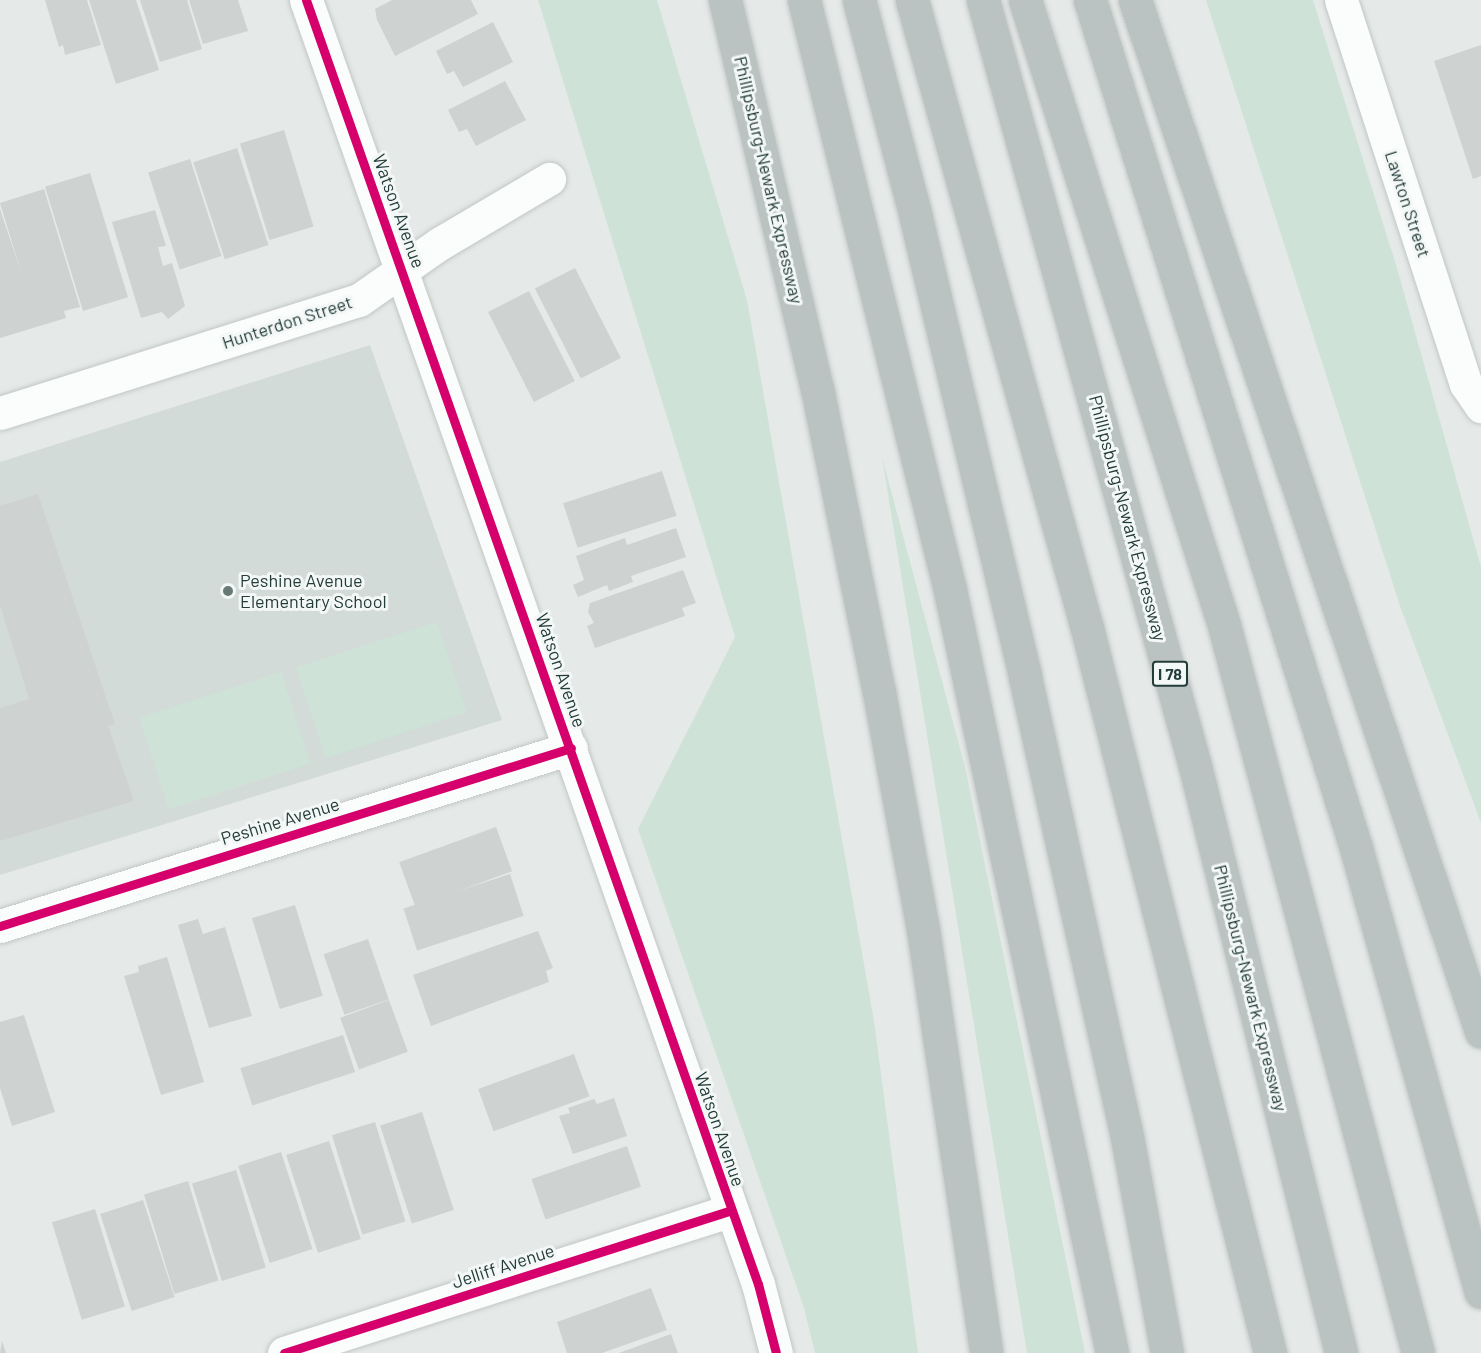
<!DOCTYPE html>
<html>
<head>
<meta charset="utf-8">
<style>
	body { margin:0 }
	#map { position:relative; width:1481px; height:1353px; overflow:hidden; background:#e5eae8; font-family:Barlow,sans-serif }
	div>[style] { position:absolute }
	[style*='--x'] { left:calc(var(--x)*1px); top:calc(var(--y)*1px); width:calc(var(--w)*1px); rotate:calc(var(--a)*1deg) }
	.built>* { inset:0; background:#d3dbd8 }
	.green>* { inset:0; background:#cfe2d8; transform-origin:0 0 }
	.building>* { inset:0; background:#ced2d1; transform-origin:0 0 }
	.roads { filter:drop-shadow(0 0 2px #c2c7c5) drop-shadow(0 0 2px #c2c7c5) }
	.street>* { height:33px; margin:-16.5px; padding:0 16.5px; transform-origin:16.5px; border-radius:16.5px; background:#fbfcfc }
	.secondary>* { height:33px; margin:-16.5px; padding:0 16.5px; transform-origin:16.5px; border-radius:16.5px; background:#fbfcfc }
	.highway>* { height:33px; margin:-16.5px; padding:0 16.5px; transform-origin:16.5px; border-radius:16.5px; background:#bbc2c2 }
	.cycleway>* { height:9px; margin:-4.5px; padding:0 4.5px; transform-origin:4.5px; border-radius:4.5px; background:#d6006c }
	.dots>* { width:16px; height:16px; translate:-50% -50%; box-sizing:border-box; border:3px solid #f3f8f7; border-radius:50% }
	span { translate:-50% -50%; white-space:nowrap; text-align:center; line-height:1.15; -webkit-text-stroke:6px #f3f8f7; paint-order:stroke }
	.shield-label span { padding:2px 4px; background:#f3f8f7; border:2px solid; border-radius:4px; -webkit-text-stroke-width:0 }
	.shield-label { font-size:16px; color:#243c39; font-weight:700 }
	.street-label { font-size:18px; color:#243c39 }
	.poi-label { font-size:18px; color:#243c39 }
	.left { translate:0 -50%; text-align:left }
</style>
</head>
<body>
<div id="map">
	<div class="built">
		<i style="clip-path:polygon(370px 345px,502px 720px,0 875px,0 462px)"></i>
	</div>
	<div class="green">
		<i style="clip-path:polygon(538px 0,657px 0,747px 300px,874px 1021px,918px 1353px,815px 1353px,804px 1308px,638px 829px,735px 637px)"></i>
		<i style="clip-path:polygon(1206px 0,1313px 0,1397px 268px,1481px 567px,1481px 823px,1400px 606px)"></i>
		<i style="clip-path:polygon(882px 457px,965px 767px,1085px 1353px,1027px 1353px)"></i>
		<i style="left:437px;top:622px;width:95px;height:148px;rotate:72deg"></i>
		<i style="left:281px;top:672px;width:96px;height:149px;rotate:72deg"></i>
	</div>
	<div class="building">
		<i style="clip-path:polygon(45px 0,87px 0,101px 45px,65px 55px,63px 45px,59px 47px)"></i>
		<i style="clip-path:polygon(89px 0,136px 0,159px 70px,116px 84px)"></i>
		<i style="clip-path:polygon(140px 0,187px 0,202px 49px,160px 62px)"></i>
		<i style="clip-path:polygon(189px 0,238px 0,248px 31px,203px 44px)"></i>
		<i style="clip-path:polygon(392px 0,471px 0,478px 14px,395px 56px,377px 20px,375px 9px)"></i>
		<i style="clip-path:polygon(493px 22px,513px 62px,463px 87px,454px 71px,447px 74px,436px 51px)"></i>
		<i style="clip-path:polygon(1481px 45px,1481px 176px,1473px 179px,1434px 61px)"></i>
		<i style="clip-path:polygon(505px 81px,526px 120px,476px 146px,467px 129px,459px 132px,448px 110px)"></i>
		<i style="left:284px;top:130px;width:101px;height:46px;rotate:73deg"></i>
		<i style="left:237px;top:148px;width:102px;height:46px;rotate:72deg"></i>
		<i style="left:190px;top:159px;width:102px;height:44px;rotate:72deg"></i>
		<i style="left:90px;top:173px;width:130px;height:47px;rotate:73deg"></i>
		<i style="clip-path:polygon(44px 189px,80px 307px,64px 311px,66px 318px,0 338px,0 209px,21px 272px,0 203px)"></i>
		<i style="clip-path:polygon(155px 210px,166px 246px,158px 247px,163px 266px,172px 263px,185px 306px,168px 319px,162px 312px,141px 318px,112px 222px)"></i>
		<i style="left:575px;top:268px;width:101px;height:45px;rotate:63deg"></i>
		<i style="left:529px;top:291px;width:101px;height:46px;rotate:63deg"></i>
		<i style="left:662px;top:471px;width:47px;height:104px;rotate:72deg"></i>
		<i style="clip-path:polygon(38px 494px,115px 724px,108px 726px,134px 801px,0 841px,0 708px,29px 699px,0 605px,0 506px)"></i>
		<i style="clip-path:polygon(676px 528px,686px 557px,631px 576px,633px 582px,609px 591px,607px 585px,578px 597px,573px 585px,584px 580px,576px 556px,625px 538px,627px 545px)"></i>
		<i style="clip-path:polygon(683px 570px,696px 603px,682px 608px,685px 616px,595px 648px,587px 626px,594px 623px,588px 612px,590px 603px)"></i>
		<i style="left:496px;top:827px;width:47px;height:103px;rotate:70deg"></i>
		<i style="left:510px;top:874px;width:44px;height:112px;rotate:72deg"></i>
		<i style="left:295px;top:905px;width:95px;height:45px;rotate:73deg"></i>
		<i style="clip-path:polygon(198px 919px,203px 934px,225px 927px,252px 1016px,209px 1028px,178px 925px)"></i>
		<i style="clip-path:polygon(538px 931px,553px 968px,546px 971px,549px 982px,431px 1026px,413px 975px)"></i>
		<i style="left:368px;top:939px;width:64px;height:47px;rotate:71deg"></i>
		<i style="clip-path:polygon(167px 957px,204px 1082px,161px 1095px,124px 976px,139px 972px,138px 966px)"></i>
		<i style="left:389px;top:1000px;width:55px;height:52px;rotate:70deg"></i>
		<i style="clip-path:polygon(24px 1015px,55px 1112px,12px 1126px,0 1088px,0 1022px)"></i>
		<i style="left:343px;top:1035px;width:39px;height:108px;rotate:72deg"></i>
		<i style="left:574px;top:1054px;width:45px;height:102px;rotate:70deg"></i>
		<i style="clip-path:polygon(614px 1098px,627px 1136px,573px 1154px,559px 1116px,570px 1113px,568px 1108px,594px 1099px,597px 1104px)"></i>
		<i style="left:422px;top:1112px;width:103px;height:44px;rotate:72deg"></i>
		<i style="left:375px;top:1122px;width:104px;height:45px;rotate:73deg"></i>
		<i style="left:329px;top:1141px;width:103px;height:45px;rotate:72deg"></i>
		<i style="left:627px;top:1146px;width:43px;height:101px;rotate:71deg"></i>
		<i style="left:281px;top:1152px;width:102px;height:45px;rotate:72deg"></i>
		<i style="left:236px;top:1170px;width:102px;height:46px;rotate:73deg"></i>
		<i style="left:188px;top:1181px;width:104px;height:46px;rotate:73deg"></i>
		<i style="left:143px;top:1200px;width:102px;height:45px;rotate:72deg"></i>
		<i style="left:95px;top:1209px;width:102px;height:45px;rotate:73deg"></i>
		<i style="clip-path:polygon(651px 1288px,667px 1330px,602px 1353px,567px 1353px,557px 1322px)"></i>
		<i style="clip-path:polygon(671px 1334px,678px 1353px,619px 1353px)"></i>
		<i style="clip-path:polygon(2px 1341px,6px 1353px,0 1353px)"></i>
	</div>
	<div class="roads">
		<div class="street">
			<i style="--x:1341;--y:0;--w:404;--a:72"></i>
			<i style="--x:1466;--y:384;--w:27;--a:56"></i>
			<i style="--x:0;--y:413;--w:376;--a:-17.5"></i>
			<i style="--x:359;--y:300;--w:98;--a:-35"></i>
			<i style="--x:439;--y:244;--w:128;--a:-30.6"></i>
			<i style="--x:0;--y:926;--w:598;--a:-17.31"></i>
			<i style="--x:284;--y:1353;--w:469;--a:-17.7"></i>
		</div>
		<div class="secondary">
			<i style="--x:306;--y:0;--w:1361;--a:70.61"></i>
			<i style="--x:758;--y:1284;--w:71;--a:75.4"></i>
		</div>
		<div class="highway">
			<i style="--x:725;--y:0;--w:399;--a:76.7"></i>
			<i style="--x:817;--y:388;--w:310;--a:78.5"></i>
			<i style="--x:879;--y:692;--w:241;--a:79.5"></i>
			<i style="--x:923;--y:929;--w:429;--a:81.5"></i>
			<i style="--x:804;--y:0;--w:608;--a:76.1"></i>
			<i style="--x:950;--y:590;--w:780;--a:78.01"></i>
			<i style="--x:859;--y:0;--w:225;--a:75.3"></i>
			<i style="--x:916;--y:218;--w:472;--a:76.6"></i>
			<i style="--x:1025;--y:677;--w:471;--a:77.5"></i>
			<i style="--x:1127;--y:1137;--w:220;--a:79.5"></i>
			<i style="--x:912;--y:0;--w:652;--a:74.43"></i>
			<i style="--x:1087;--y:628;--w:748;--a:75.83"></i>
			<i style="--x:983;--y:0;--w:795;--a:74.53"></i>
			<i style="--x:1195;--y:766;--w:605;--a:76.03"></i>
			<i style="--x:1025;--y:0;--w:656;--a:72.34"></i>
			<i style="--x:1224;--y:625;--w:753;--a:75.08"></i>
			<i style="--x:1090;--y:0;--w:889;--a:72.58"></i>
			<i style="--x:1356;--y:848;--w:461;--a:74.3"></i>
			<i style="--x:1135;--y:0;--w:1088;--a:71.45"></i>
		</div>
	</div>
	<div class="cycleway">
		<i style="--x:306;--y:0;--w:1361;--a:70.61"></i>
		<i style="--x:758;--y:1284;--w:71;--a:75.4"></i>
		<i style="--x:0;--y:926;--w:598;--a:-17.31"></i>
		<i style="--x:284;--y:1353;--w:469;--a:-17.7"></i>
	</div>
	<div class="dots">
		<i style="left:228px;top:591px;background:#687976"></i>
	</div>
	<div class="shield-label">
		<span style="left:1170px;top:674px">I 78</span>
	</div>
	<div class="street-label">
		<span style="left:769px;top:180px;rotate:77deg">Phillipsburg-Newark Expressway</span>
		<span style="left:1408px;top:204px;rotate:72deg">Lawton Street</span>
		<span style="left:399px;top:211px;rotate:70deg">Watson Avenue</span>
		<span style="left:287px;top:322px;rotate:-18deg">Hunterdon Street</span>
		<span style="left:1128px;top:518px;rotate:75deg">Phillipsburg-Newark Expressway</span>
		<span style="left:561px;top:670px;rotate:71deg">Watson Avenue</span>
		<span style="left:280px;top:821px;rotate:-17deg">Peshine Avenue</span>
		<span style="left:1251px;top:988px;rotate:76deg">Phillipsburg-Newark Expressway</span>
		<span style="left:720px;top:1129px;rotate:71deg">Watson Avenue</span>
		<span style="left:503px;top:1266px;rotate:-18deg">Jelliff Avenue</span>
	</div>
	<div class="poi-label">
		<span class="left" style="left:240px;top:591px">Peshine Avenue<br>Elementary School</span>
	</div>
</div>
</body>
</html>
